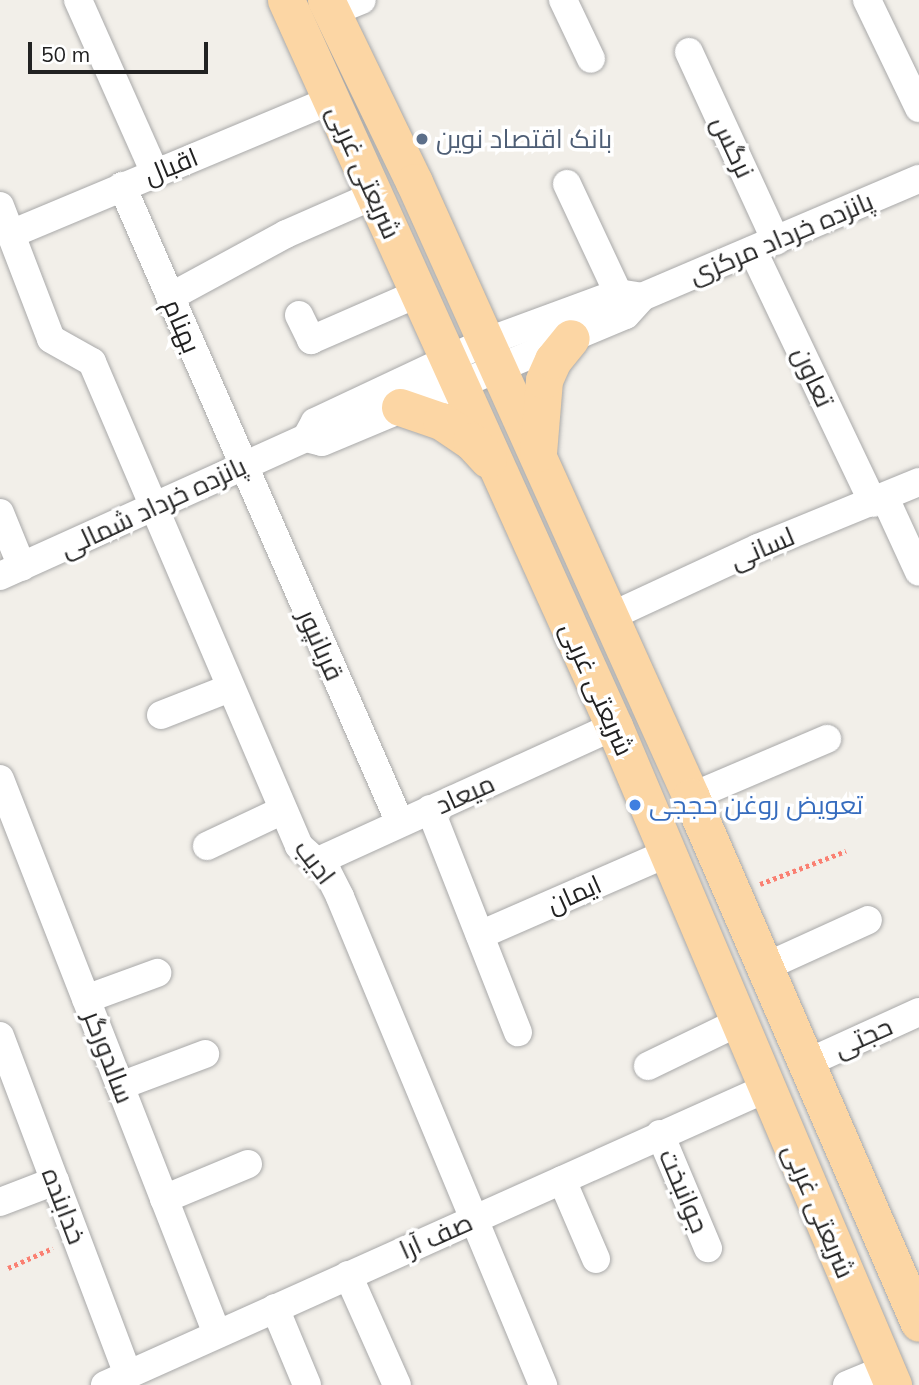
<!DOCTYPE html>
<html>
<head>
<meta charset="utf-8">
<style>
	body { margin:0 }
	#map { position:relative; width:919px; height:1385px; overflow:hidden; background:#f2efe9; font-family:Mulish,Cairo,sans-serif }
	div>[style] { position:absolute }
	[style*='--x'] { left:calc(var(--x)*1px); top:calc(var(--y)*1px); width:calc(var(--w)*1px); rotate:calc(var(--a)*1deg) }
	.path>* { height:4.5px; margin-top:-2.25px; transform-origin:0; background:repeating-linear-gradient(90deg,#fa8072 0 3.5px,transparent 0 7px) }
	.roads { filter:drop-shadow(0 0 2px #a9a9a9) drop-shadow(0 0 2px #a9a9a9) }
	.minor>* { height:28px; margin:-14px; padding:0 14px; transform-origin:14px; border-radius:14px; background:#fff }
	.major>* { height:37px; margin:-18.5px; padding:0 18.5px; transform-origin:18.5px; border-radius:18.5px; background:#fcd6a4 }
	.dots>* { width:19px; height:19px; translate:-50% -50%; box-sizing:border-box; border:4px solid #fff; border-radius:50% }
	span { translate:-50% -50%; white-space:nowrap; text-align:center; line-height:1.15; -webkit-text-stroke:7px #fff; paint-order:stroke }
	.service-label { font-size:26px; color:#4e5e75 }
	.left { translate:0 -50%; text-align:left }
	.street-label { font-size:26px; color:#222 }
	.shop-label { font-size:26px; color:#366cbe }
	.scale { position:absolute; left:28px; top:42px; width:180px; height:32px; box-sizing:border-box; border:4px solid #222; border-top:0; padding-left:9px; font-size:21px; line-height:24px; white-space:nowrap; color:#222; -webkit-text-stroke:5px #fff; paint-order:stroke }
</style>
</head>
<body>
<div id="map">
	<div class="path">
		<i style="--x:760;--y:884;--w:92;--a:-21"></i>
		<i style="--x:8;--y:1268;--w:49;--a:-24"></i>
	</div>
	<div class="roads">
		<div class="minor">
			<i style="--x:78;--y:0;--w:189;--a:66"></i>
			<i style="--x:563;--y:0;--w:65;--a:64.6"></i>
			<i style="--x:867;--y:0;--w:120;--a:64.3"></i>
			<i style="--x:332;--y:12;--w:32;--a:-22"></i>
			<i style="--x:689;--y:52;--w:208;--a:65.3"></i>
			<i style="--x:567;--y:184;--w:120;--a:64.9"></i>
			<i style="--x:122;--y:186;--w:695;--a:66.42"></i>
			<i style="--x:0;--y:206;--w:142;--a:69"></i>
			<i style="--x:51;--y:339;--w:47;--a:29.3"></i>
			<i style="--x:92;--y:362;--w:526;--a:66.84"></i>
			<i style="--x:299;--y:846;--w:38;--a:42"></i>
			<i style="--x:327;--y:871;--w:29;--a:63"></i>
			<i style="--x:340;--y:897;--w:529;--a:67.41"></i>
			<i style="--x:11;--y:234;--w:348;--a:-22.7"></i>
			<i style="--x:753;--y:251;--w:279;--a:64.5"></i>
			<i style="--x:170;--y:297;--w:132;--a:-28.5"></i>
			<i style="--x:286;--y:234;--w:97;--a:-23.7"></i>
			<i style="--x:299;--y:315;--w:28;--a:64"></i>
			<i style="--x:311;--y:340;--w:118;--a:-23.5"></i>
			<i style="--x:306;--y:438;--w:16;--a:14"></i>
			<i style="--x:322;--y:442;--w:329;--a:-22.7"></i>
			<i style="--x:626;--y:315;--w:24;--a:-48"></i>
			<i style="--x:642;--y:297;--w:301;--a:-23.1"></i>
			<i style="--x:885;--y:498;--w:81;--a:65.3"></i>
			<i style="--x:0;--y:513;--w:58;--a:67.8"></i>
			<i style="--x:0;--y:576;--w:336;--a:-24.3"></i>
			<i style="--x:306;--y:438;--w:18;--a:-61"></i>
			<i style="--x:315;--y:422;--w:186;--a:-25.2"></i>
			<i style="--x:483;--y:343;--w:144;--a:-20.3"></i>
			<i style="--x:618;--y:293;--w:24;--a:9"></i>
			<i style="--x:607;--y:618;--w:166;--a:-24.9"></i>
			<i style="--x:758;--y:548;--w:174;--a:-22.3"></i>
			<i style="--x:161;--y:715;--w:74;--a:-21.4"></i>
			<i style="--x:0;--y:779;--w:596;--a:68.64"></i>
			<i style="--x:691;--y:797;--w:148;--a:-23.1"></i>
			<i style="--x:430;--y:809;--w:240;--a:68.5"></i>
			<i style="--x:207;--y:846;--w:84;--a:-25.3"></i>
			<i style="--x:316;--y:862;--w:328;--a:-24.5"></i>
			<i style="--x:480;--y:935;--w:205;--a:-23.6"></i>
			<i style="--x:765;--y:967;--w:113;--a:-24.5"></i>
			<i style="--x:86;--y:999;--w:76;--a:-20.1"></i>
			<i style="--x:0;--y:1036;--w:362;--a:69.3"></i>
			<i style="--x:807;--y:1063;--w:123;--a:-24.5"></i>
			<i style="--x:648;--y:1066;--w:101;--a:-25.8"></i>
			<i style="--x:120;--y:1086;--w:91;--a:-20.6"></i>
			<i style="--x:660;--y:1134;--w:124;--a:67.2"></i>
			<i style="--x:562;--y:1180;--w:86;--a:66.7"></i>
			<i style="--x:164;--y:1199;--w:91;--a:-22.6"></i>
			<i style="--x:0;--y:1202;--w:59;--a:-20.9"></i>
			<i style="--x:348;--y:1275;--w:120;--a:66"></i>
			<i style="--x:275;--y:1308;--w:83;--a:67.4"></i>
			<i style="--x:105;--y:1385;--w:726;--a:-24.16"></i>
			<i style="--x:847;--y:1385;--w:42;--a:-22.3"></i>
		</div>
		<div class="major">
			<i style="--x:286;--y:0;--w:797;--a:65.69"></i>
			<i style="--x:614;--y:726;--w:716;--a:67.05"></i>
			<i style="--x:326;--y:0;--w:202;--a:64.2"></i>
			<i style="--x:414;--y:182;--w:675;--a:65.75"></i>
			<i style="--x:691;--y:797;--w:573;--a:66.57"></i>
			<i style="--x:400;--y:407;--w:43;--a:18.9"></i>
			<i style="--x:441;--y:421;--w:36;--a:34"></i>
			<i style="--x:471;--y:441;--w:25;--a:47"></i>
			<i style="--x:538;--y:453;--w:73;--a:-85.3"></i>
			<i style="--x:544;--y:380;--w:22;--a:-66"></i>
			<i style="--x:553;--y:360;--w:28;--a:-51"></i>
		</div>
	</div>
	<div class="dots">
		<i style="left:422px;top:139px;background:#5c6f8a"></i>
		<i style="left:635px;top:805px;background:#3f7fe0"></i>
	</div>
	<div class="service-label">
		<span class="left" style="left:436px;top:139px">بانک اقتصاد نوین</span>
	</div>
	<div class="street-label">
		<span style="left:733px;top:147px;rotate:65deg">نرگس</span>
		<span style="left:171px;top:166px;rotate:-22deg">اقبال</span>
		<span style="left:364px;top:172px;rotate:66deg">شریعتی غربی</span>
		<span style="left:781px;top:238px;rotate:-23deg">پانزده خرداد مرکزی</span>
		<span style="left:182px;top:326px;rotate:67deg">بهنام</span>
		<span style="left:813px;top:377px;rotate:65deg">تعاون</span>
		<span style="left:153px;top:507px;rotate:-25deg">پانزده خرداد شمالی</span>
		<span style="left:762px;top:548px;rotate:-23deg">لسانی</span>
		<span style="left:321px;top:645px;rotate:66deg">قربانپور</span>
		<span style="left:597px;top:689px;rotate:66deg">شریعتی غربی</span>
		<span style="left:465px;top:794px;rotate:-24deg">میعاد</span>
		<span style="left:315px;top:862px;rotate:53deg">ادیب</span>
		<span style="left:574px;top:894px;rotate:-24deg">ایمان</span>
		<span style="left:863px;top:1037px;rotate:-24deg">حجتی</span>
		<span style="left:109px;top:1057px;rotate:69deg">سالدورگر</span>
		<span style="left:684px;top:1191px;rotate:67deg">جوانبخت</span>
		<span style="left:64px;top:1206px;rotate:69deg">خدابنده</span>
		<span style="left:819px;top:1211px;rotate:67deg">شریعتی غربی</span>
		<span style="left:436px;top:1236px;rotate:-24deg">صف آرا</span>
	</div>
	<div class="shop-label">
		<span class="left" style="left:649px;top:805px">تعویض روغن حججی</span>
	</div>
	<div class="scale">50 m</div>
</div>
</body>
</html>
